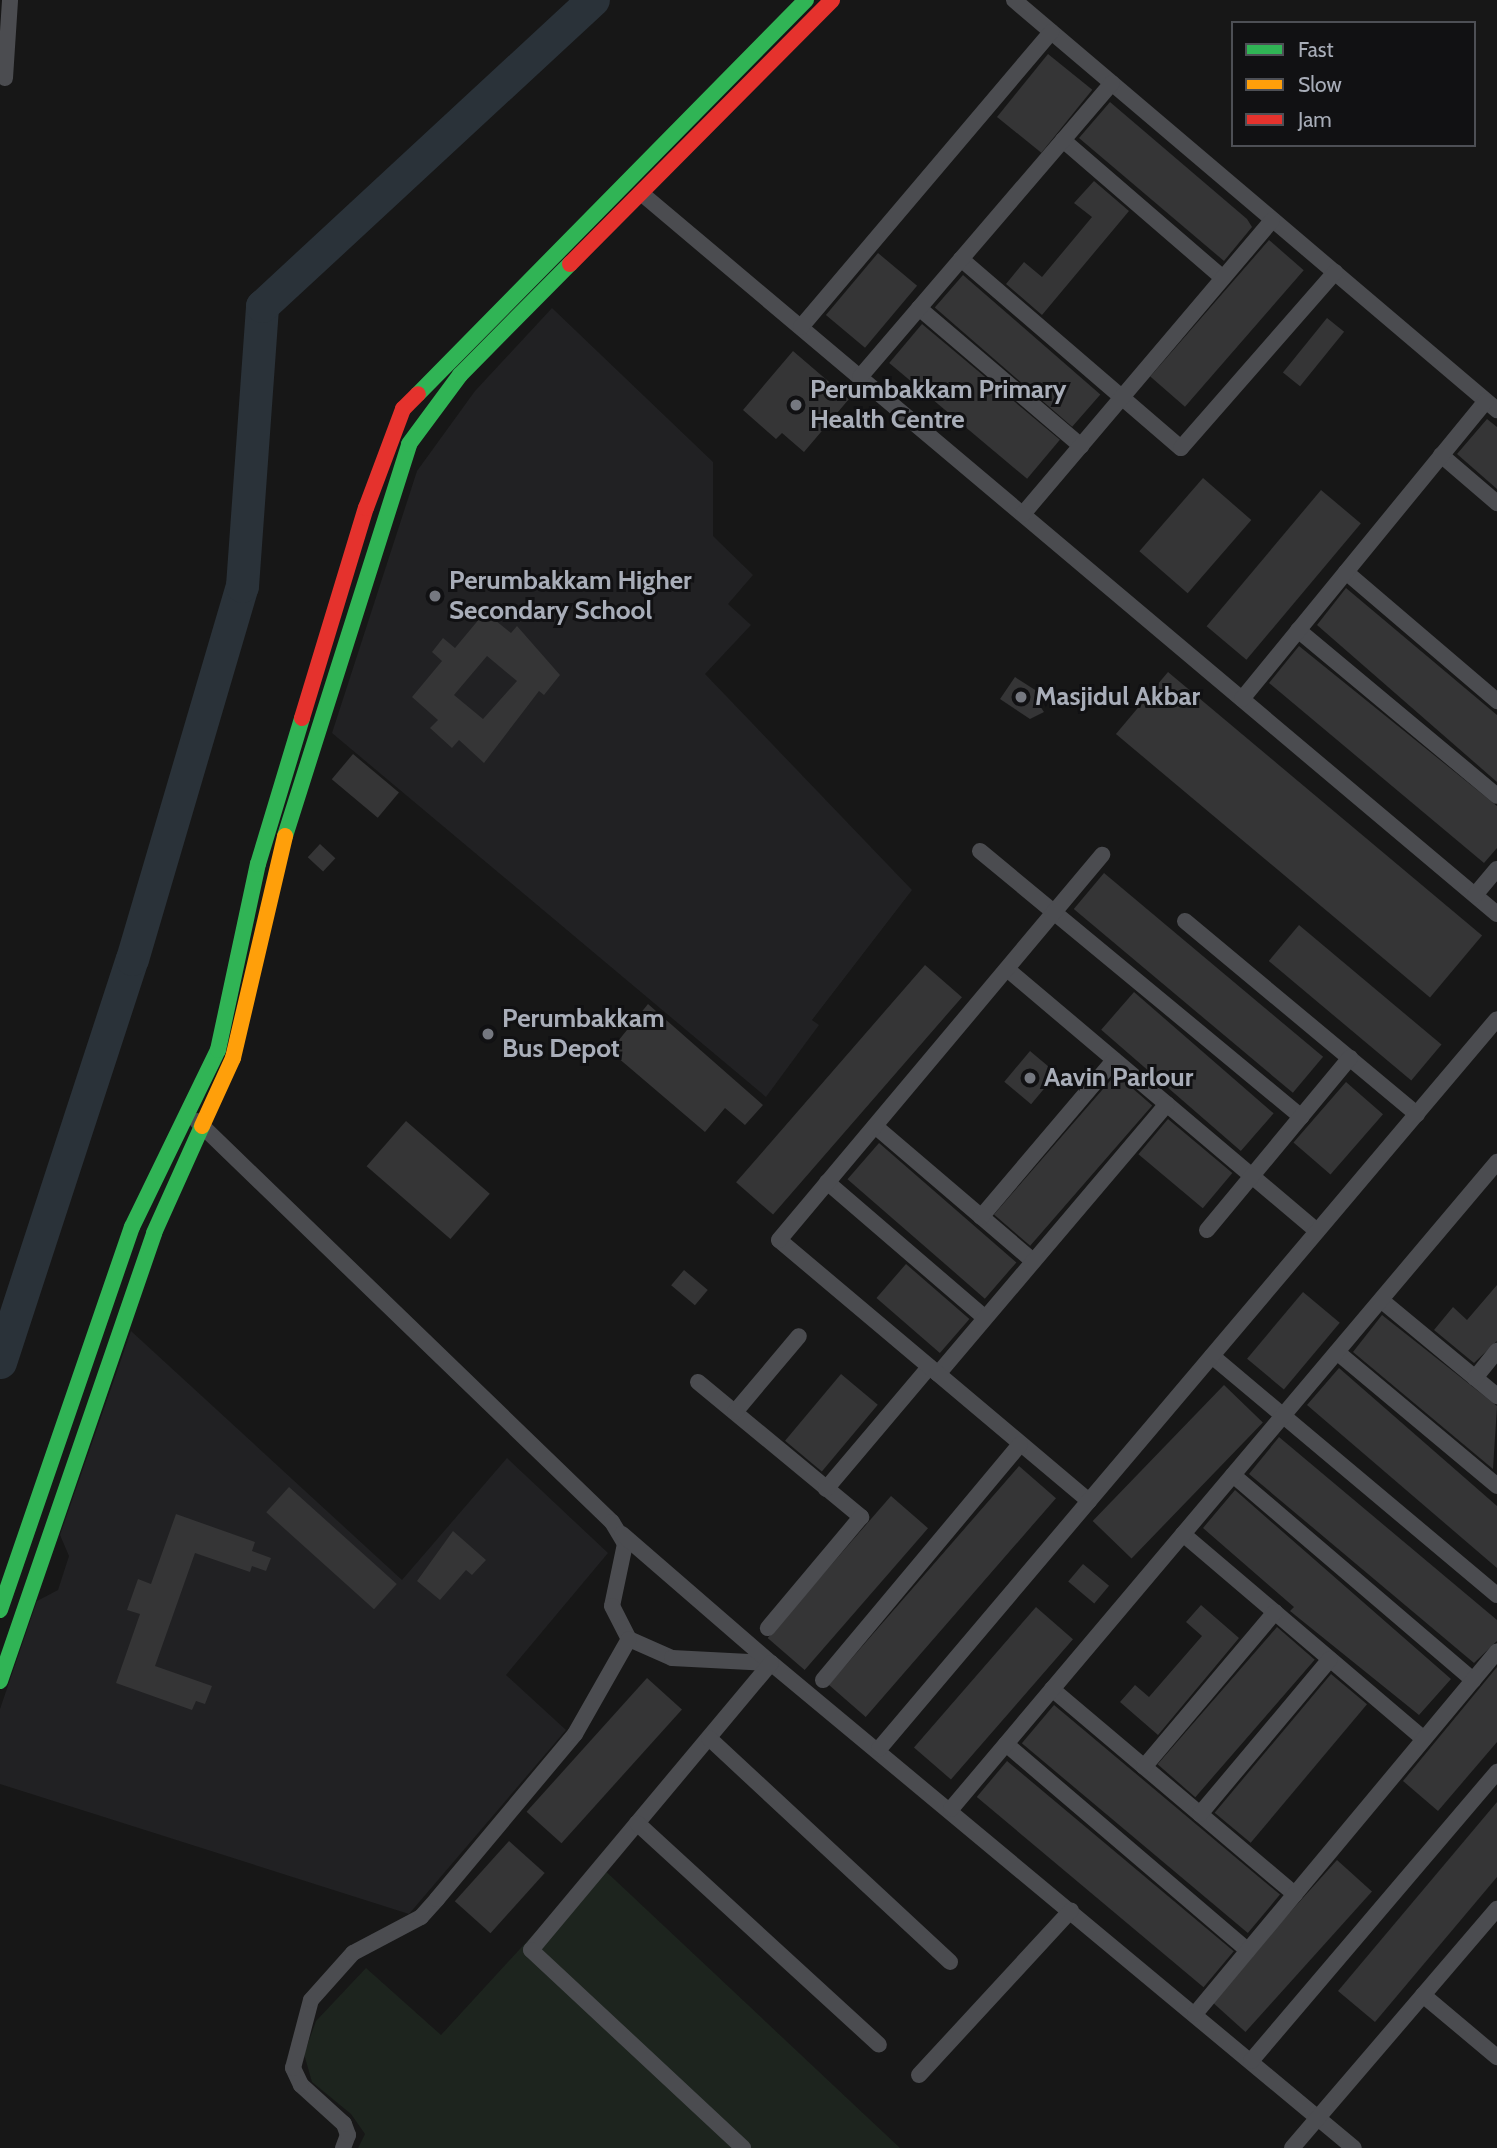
<!DOCTYPE html>
<html>
<head>
<meta charset="utf-8">
<style>
	body { margin:0 }
	#map { position:relative; width:1497px; height:2148px; overflow:hidden; background:#171717; font-family:Cabin,sans-serif }
	div>[style] { position:absolute }
	[style*='--x'] { left:calc(var(--x)*1px); top:calc(var(--y)*1px); width:calc(var(--w)*1px); rotate:calc(var(--a)*1deg) }
	.built>* { inset:0; background:#212123 }
	.green>* { inset:0; background:#1d241e }
	.river>* { height:33px; margin:-16.5px; padding:0 16.5px; transform-origin:16.5px; border-radius:16.5px; background:#2a3239 }
	.building>* { inset:0; background:#353536; transform-origin:0 0 }
	.street>* { height:16px; margin:-8px; padding:0 8px; transform-origin:8px; border-radius:8px; background:#4b4c50 }
	.fast>* { height:16px; margin:-8px; padding:0 8px; transform-origin:8px; border-radius:8px; background:#30b455 }
	.slow>* { height:16px; margin:-8px; padding:0 8px; transform-origin:8px; border-radius:8px; background:#ff9f0a }
	.jam>* { height:16px; margin:-8px; padding:0 8px; transform-origin:8px; border-radius:8px; background:#e5322d }
	.dots>* { width:19px; height:19px; translate:-50% -50%; box-sizing:border-box; border:4px solid #111113; border-radius:50% }
	span { translate:-50% -50%; white-space:nowrap; text-align:center; line-height:1.15; -webkit-text-stroke:6px #111113; paint-order:stroke }
	.poi-label { font-size:26px; color:#a8adb8; font-weight:700 }
	.left { translate:0 -50%; text-align:left }
	.legend { position:absolute; left:1231px; top:21px; width:245px; height:126px; box-sizing:border-box; background:#111113; border:2px solid #4d4f55; margin:0; padding:9px 12px; list-style:none; font-size:21px; color:#a8adb8 }
	.legend li { display:flex; align-items:center; gap:14px; height:35px }
	.legend b { width:35px; border:2px solid #4d4f55 }
</style>
</head>
<body>
<div id="map">
	<div class="built">
		<i style="clip-path:polygon(552px 308px,713px 462px,713px 536px,753px 575px,728px 604px,751px 625px,705px 674px,912px 890px,812px 1020px,819px 1025px,766px 1097px,332px 733px,417px 471px,475px 391px)"></i>
		<i style="clip-path:polygon(131px 1331px,402px 1580px,507px 1458px,608px 1553px,506px 1675px,566px 1730px,409px 1914px,0 1784px,0 1709px,37px 1601px,58px 1590px,69px 1556px,60px 1535px)"></i>
	</div>
	<div class="green">
		<i style="clip-path:polygon(598px 1864px,900px 2148px,358px 2148px,365px 2134px,351px 2114px,312px 2082px,304px 2054px,316px 2021px,366px 1968px,441px 2035px)"></i>
	</div>
	<div class="river">
		<i style="--x:0;--y:1362;--w:424;--a:-71.9"></i>
		<i style="--x:132;--y:959;--w:389;--a:-73.6"></i>
		<i style="--x:242;--y:586;--w:281;--a:-85.9"></i>
		<i style="--x:262;--y:306;--w:451;--a:-42.8"></i>
	</div>
	<div class="building">
		<i style="left:1048px;top:54px;width:57px;height:81px;rotate:39deg"></i>
		<i style="clip-path:polygon(1110px 102px,1247px 219px,1252px 227px,1224px 261px,1079px 138px)"></i>
		<i style="clip-path:polygon(1094px 181px,1129px 211px,1042px 315px,1006px 284px,1024px 262px,1042px 277px,1092px 217px,1074px 203px)"></i>
		<i style="left:1269px;top:240px;width:46px;height:181px;rotate:41deg"></i>
		<i style="left:878px;top:253px;width:51px;height:81px;rotate:40deg"></i>
		<i style="left:963px;top:275px;width:182px;height:43px;rotate:41deg"></i>
		<i style="left:1327px;top:318px;width:22px;height:70px;rotate:39deg"></i>
		<i style="left:922px;top:324px;width:180px;height:51px;rotate:40deg"></i>
		<i style="clip-path:polygon(793px 351px,849px 399px,804px 452px,782px 433px,776px 439px,743px 410px)"></i>
		<i style="clip-path:polygon(1487px 419px,1497px 427px,1497px 489px,1457px 454px)"></i>
		<i style="left:1203px;top:478px;width:64px;height:97px;rotate:41deg"></i>
		<i style="left:1321px;top:490px;width:52px;height:178px;rotate:40deg"></i>
		<i style="clip-path:polygon(1346px 588px,1497px 715px,1497px 782px,1317px 625px)"></i>
		<i style="clip-path:polygon(evenodd,485px 612px,511px 633px,517px 626px,560px 675px,544px 695px,539px 691px,484px 763px,459px 740px,452px 748px,430px 728px,438px 720px,412px 697px,442px 661px,432px 652px,443px 638px,455px 648px,485px 612px,487px 656px,517px 681px,483px 719px,454px 695px,487px 656px)"></i>
		<i style="clip-path:polygon(1299px 646px,1497px 806px,1497px 848px,1484px 863px,1269px 683px)"></i>
		<i style="left:1168px;top:672px;width:410px;height:81px;rotate:40deg"></i>
		<i style="clip-path:polygon(1015px 677px,1043px 695px,1038px 703px,1044px 712px,1030px 719px,1000px 699px)"></i>
		<i style="left:353px;top:754px;width:60px;height:33px;rotate:40deg"></i>
		<i style="left:320px;top:844px;width:21px;height:18px;rotate:43deg"></i>
		<i style="left:1104px;top:873px;width:286px;height:47px;rotate:40deg"></i>
		<i style="left:1299px;top:925px;width:186px;height:47px;rotate:40deg"></i>
		<i style="left:925px;top:965px;width:49px;height:288px;rotate:41deg"></i>
		<i style="left:1134px;top:992px;width:185px;height:50px;rotate:41deg"></i>
		<i style="clip-path:polygon(648px 1004px,763px 1105px,745px 1125px,725px 1108px,705px 1132px,610px 1051px)"></i>
		<i style="left:1030px;top:1051px;width:35px;height:40px;rotate:40deg"></i>
		<i style="left:1116px;top:1074px;width:48px;height:186px;rotate:41deg"></i>
		<i style="left:1346px;top:1082px;width:49px;height:80px;rotate:41deg"></i>
		<i style="left:1168px;top:1119px;width:84px;height:46px;rotate:40deg"></i>
		<i style="left:406px;top:1121px;width:111px;height:60px;rotate:41deg"></i>
		<i style="left:879px;top:1143px;width:182px;height:48px;rotate:41deg"></i>
		<i style="left:906px;top:1264px;width:84px;height:45px;rotate:41deg"></i>
		<i style="left:684px;top:1270px;width:31px;height:20px;rotate:40deg"></i>
		<i style="clip-path:polygon(1497px 1285px,1497px 1341px,1474px 1363px,1434px 1330px,1453px 1307px,1467px 1320px)"></i>
		<i style="left:1303px;top:1292px;width:48px;height:87px;rotate:40deg"></i>
		<i style="clip-path:polygon(1382px 1315px,1497px 1406px,1493px 1469px,1353px 1352px)"></i>
		<i style="clip-path:polygon(1339px 1368px,1497px 1506px,1497px 1568px,1307px 1405px)"></i>
		<i style="left:841px;top:1374px;width:48px;height:87px;rotate:40deg"></i>
		<i style="left:1224px;top:1385px;width:54px;height:189px;rotate:44deg"></i>
		<i style="clip-path:polygon(1279px 1437px,1497px 1620px,1497px 1641px,1474px 1663px,1249px 1474px)"></i>
		<i style="left:1019px;top:1466px;width:49px;height:290px;rotate:41deg"></i>
		<i style="left:289px;top:1487px;width:145px;height:34px;rotate:42deg"></i>
		<i style="clip-path:polygon(1235px 1490px,1451px 1679px,1419px 1715px,1290px 1611px,1294px 1607px,1203px 1528px)"></i>
		<i style="left:891px;top:1496px;width:49px;height:188px;rotate:41deg"></i>
		<i style="clip-path:polygon(176px 1514px,255px 1542px,252px 1551px,271px 1558px,266px 1571px,252px 1566px,250px 1572px,195px 1553px,155px 1666px,212px 1686px,205px 1704px,196px 1701px,192px 1710px,116px 1683px,140px 1614px,127px 1610px,138px 1579px,151px 1584px)"></i>
		<i style="clip-path:polygon(453px 1531px,486px 1560px,472px 1575px,466px 1570px,440px 1600px,417px 1581px)"></i>
		<i style="left:1083px;top:1564px;width:34px;height:23px;rotate:40deg"></i>
		<i style="clip-path:polygon(1201px 1605px,1239px 1638px,1158px 1735px,1120px 1702px,1135px 1685px,1149px 1697px,1202px 1636px,1186px 1622px)"></i>
		<i style="left:1036px;top:1607px;width:49px;height:186px;rotate:41deg"></i>
		<i style="left:1277px;top:1627px;width:50px;height:182px;rotate:41deg"></i>
		<i style="clip-path:polygon(1497px 1667px,1497px 1742px,1438px 1811px,1403px 1781px)"></i>
		<i style="left:1331px;top:1674px;width:47px;height:181px;rotate:40deg"></i>
		<i style="left:647px;top:1678px;width:47px;height:180px;rotate:42deg"></i>
		<i style="left:1054px;top:1705px;width:295px;height:50px;rotate:40deg"></i>
		<i style="left:1007px;top:1761px;width:296px;height:47px;rotate:40deg"></i>
		<i style="clip-path:polygon(1497px 1802px,1497px 1877px,1375px 2022px,1338px 1991px)"></i>
		<i style="left:509px;top:1841px;width:48px;height:81px;rotate:42deg"></i>
		<i style="left:1337px;top:1860px;width:47px;height:189px;rotate:42deg"></i>
	</div>
	<div class="street">
		<i style="--x:1014;--y:0;--w:634;--a:40.33"></i>
		<i style="--x:5;--y:78;--w:78;--a:-86.3"></i>
		<i style="--x:1063;--y:140;--w:211;--a:40.8"></i>
		<i style="--x:641;--y:193;--w:1119;--a:40.11"></i>
		<i style="--x:961;--y:259;--w:290;--a:40.7"></i>
		<i style="--x:1181;--y:448;--w:234;--a:-48.8"></i>
		<i style="--x:919;--y:308;--w:213;--a:40.4"></i>
		<i style="--x:801;--y:327;--w:387;--a:-49.7"></i>
		<i style="--x:860;--y:377;--w:387;--a:-49.4"></i>
		<i style="--x:1441;--y:455;--w:74;--a:40.6"></i>
		<i style="--x:1023;--y:514;--w:385;--a:-49.7"></i>
		<i style="--x:1346;--y:572;--w:199;--a:40.5"></i>
		<i style="--x:1298;--y:630;--w:259;--a:39.8"></i>
		<i style="--x:1242;--y:699;--w:385;--a:-50.7"></i>
		<i style="--x:980;--y:851;--w:417;--a:39.6"></i>
		<i style="--x:1475;--y:895;--w:34;--a:-50"></i>
		<i style="--x:1185;--y:921;--w:302;--a:39.8"></i>
		<i style="--x:1007;--y:969;--w:406;--a:40.2"></i>
		<i style="--x:197;--y:1121;--w:577;--a:44.02"></i>
		<i style="--x:612;--y:1522;--w:26;--a:59"></i>
		<i style="--x:625;--y:1544;--w:63;--a:101.8"></i>
		<i style="--x:612;--y:1606;--w:37;--a:63"></i>
		<i style="--x:629;--y:1639;--w:47;--a:23.8"></i>
		<i style="--x:672;--y:1658;--w:99;--a:2.9"></i>
		<i style="--x:771;--y:1663;--w:758;--a:39.76"></i>
		<i style="--x:875;--y:1126;--w:208;--a:40.5"></i>
		<i style="--x:827;--y:1182;--w:208;--a:40.7"></i>
		<i style="--x:981;--y:1217;--w:206;--a:-49.7"></i>
		<i style="--x:1207;--y:1230;--w:224;--a:-50.3"></i>
		<i style="--x:1381;--y:1300;--w:151;--a:39.6"></i>
		<i style="--x:1337;--y:1352;--w:209;--a:39.9"></i>
		<i style="--x:1212;--y:1356;--w:372;--a:40"></i>
		<i style="--x:938;--y:1374;--w:354;--a:-49.7"></i>
		<i style="--x:1475;--y:1378;--w:35;--a:-51"></i>
		<i style="--x:698;--y:1382;--w:212;--a:39.6"></i>
		<i style="--x:861;--y:1517;--w:145;--a:130"></i>
		<i style="--x:735;--y:1412;--w:99;--a:-49.9"></i>
		<i style="--x:1233;--y:1475;--w:316;--a:40.5"></i>
		<i style="--x:826;--y:1489;--w:160;--a:-49.8"></i>
		<i style="--x:1089;--y:1501;--w:405;--a:-139.9"></i>
		<i style="--x:779;--y:1240;--w:503;--a:-50"></i>
		<i style="--x:622;--y:1534;--w:197;--a:40.9"></i>
		<i style="--x:771;--y:1663;--w:374;--a:129.9"></i>
		<i style="--x:531;--y:1950;--w:290;--a:43"></i>
		<i style="--x:1183;--y:1534;--w:316;--a:40.4"></i>
		<i style="--x:823;--y:1680;--w:307;--a:-50.1"></i>
		<i style="--x:1052;--y:1689;--w:318;--a:40.2"></i>
		<i style="--x:709;--y:1738;--w:329;--a:42.9"></i>
		<i style="--x:1006;--y:1744;--w:318;--a:40.5"></i>
		<i style="--x:879;--y:1749;--w:956;--a:-49.75"></i>
		<i style="--x:1144;--y:1767;--w:203;--a:-49.8"></i>
		<i style="--x:951;--y:1809;--w:847;--a:-49.84"></i>
		<i style="--x:1200;--y:1814;--w:202;--a:-50"></i>
		<i style="--x:637;--y:1823;--w:328;--a:42.5"></i>
		<i style="--x:1423;--y:1995;--w:97;--a:40"></i>
		<i style="--x:1195;--y:2014;--w:472;--a:-50.2"></i>
		<i style="--x:1251;--y:2061;--w:380;--a:-49.6"></i>
		<i style="--x:919;--y:2075;--w:224;--a:-47.3"></i>
		<i style="--x:343;--y:2148;--w:14;--a:-69"></i>
		<i style="--x:348;--y:2135;--w:12;--a:-110"></i>
		<i style="--x:344;--y:2124;--w:58;--a:-137.8"></i>
		<i style="--x:301;--y:2085;--w:19;--a:-115"></i>
		<i style="--x:293;--y:2068;--w:70;--a:-75.2"></i>
		<i style="--x:311;--y:2000;--w:63;--a:-48.2"></i>
		<i style="--x:353;--y:1953;--w:77;--a:-27.9"></i>
		<i style="--x:421;--y:1917;--w:24;--a:-48"></i>
		<i style="--x:437;--y:1899;--w:215;--a:-50.1"></i>
		<i style="--x:575;--y:1734;--w:109;--a:-60.4"></i>
		<i style="--x:1292;--y:2148;--w:315;--a:-49.4"></i>
	</div>
	<div class="fast">
		<i style="--x:418;--y:394;--w:553;--a:-45.44"></i>
		<i style="--x:285;--y:836;--w:411;--a:-72.4"></i>
		<i style="--x:409;--y:444;--w:86;--a:-53.5"></i>
		<i style="--x:460;--y:375;--w:156;--a:-45.3"></i>
		<i style="--x:0;--y:1610;--w:405;--a:-71"></i>
		<i style="--x:132;--y:1227;--w:197;--a:-64.1"></i>
		<i style="--x:218;--y:1050;--w:190;--a:-77.9"></i>
		<i style="--x:258;--y:864;--w:152;--a:-73.2"></i>
		<i style="--x:0;--y:1681;--w:474;--a:-71"></i>
		<i style="--x:154;--y:1233;--w:117;--a:-65.8"></i>
	</div>
	<div class="slow">
		<i style="--x:202;--y:1126;--w:75;--a:-65.5"></i>
		<i style="--x:233;--y:1058;--w:228;--a:-76.8"></i>
	</div>
	<div class="jam">
		<i style="--x:570;--y:264;--w:372;--a:-45.2"></i>
		<i style="--x:302;--y:718;--w:220;--a:-73.1"></i>
		<i style="--x:366;--y:508;--w:106;--a:-69.5"></i>
		<i style="--x:403;--y:409;--w:21;--a:-45"></i>
	</div>
	<div class="dots">
		<i style="left:796px;top:405px;background:#757880"></i>
		<i style="left:435px;top:596px;background:#757880"></i>
		<i style="left:1021px;top:697px;background:#757880"></i>
		<i style="left:488px;top:1034px;background:#757880"></i>
		<i style="left:1030px;top:1078px;background:#757880"></i>
	</div>
	<div class="poi-label">
		<span class="left" style="left:810px;top:405px">Perumbakkam Primary<br>Health Centre</span>
		<span class="left" style="left:449px;top:596px">Perumbakkam Higher<br>Secondary School</span>
		<span class="left" style="left:1035px;top:697px">Masjidul Akbar</span>
		<span class="left" style="left:502px;top:1034px">Perumbakkam<br>Bus Depot</span>
		<span class="left" style="left:1044px;top:1078px">Aavin Parlour</span>
	</div>
	<ul class="legend">
	<li><b style="height:9px;background:#30b455"></b>Fast</li>
	<li><b style="height:9px;background:#ff9f0a"></b>Slow</li>
	<li><b style="height:9px;background:#e5322d"></b>Jam</li>
	</ul>
</div>
</body>
</html>
